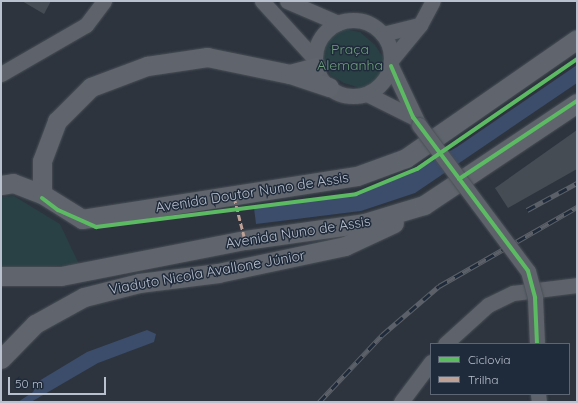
<!DOCTYPE html>
<html>
<head>
<meta charset="utf-8">
<style>
	body { margin:0 }
	#map { position:relative; width:578px; height:403px; overflow:hidden; background:#2d343e; font-family:Quicksand,sans-serif }
	div>[style] { position:absolute }
	[style*='--x'] { left:calc(var(--x)*1px); top:calc(var(--y)*1px); width:calc(var(--w)*1px); rotate:calc(var(--a)*1deg) }
	.green>* { inset:0; background:#294045 }
	.water>* { inset:0; background:#3b4d6a }
	.building>* { inset:0; background:#464c54 }
	.roads { filter:drop-shadow(0 0 1px #4a4f56) drop-shadow(0 0 1px #4a4f56) }
	.minor>* { height:15px; margin:-7.5px; padding:0 7.5px; transform-origin:7.5px; border-radius:7.5px; background:#5e636b }
	.minor>.ring { margin:-7.5px; padding:0; box-sizing:content-box; background:none; border:15px solid #5e636b; border-radius:50% }
	.major>* { height:19px; margin:-9.5px; padding:0 9.5px; transform-origin:9.5px; border-radius:9.5px; background:#60656d }
	.rail>* { height:4.5px; margin-top:-2.25px; transform-origin:0; background:repeating-linear-gradient(90deg,#1f2a3a 0 9px,#5c6169 0 18px); box-sizing:border-box; border-block:1px solid #5c6169 }
	.bridges { filter:drop-shadow(0 0 1px #4a4f56) drop-shadow(0 0 1px #4a4f56) }
	.minor-bridge>* { height:15px; margin:-7.5px; padding:0 7.5px; transform-origin:7.5px; border-radius:7.5px; background:#5e636b }
	.quiet>* { height:3px; margin-top:-1.5px; transform-origin:0; background:repeating-linear-gradient(90deg,#bda197 0 6px,transparent 0 9px) }
	.cycleway>* { height:4px; margin:-2px; padding:0 2px; transform-origin:2px; border-radius:2px; background:#5cba63 }
	span { translate:-50% -50%; white-space:nowrap; text-align:center; line-height:1.15; -webkit-text-stroke:3px #1f2a3a; paint-order:stroke }
	.park-label { font-size:14px; color:#6f9f7b }
	.street-label { font-size:14px; color:#b9c0ce }
	.frame { position:absolute; inset:0; border:2px solid #b9c0ce; pointer-events:none }
	.legend { position:absolute; left:430px; top:343px; width:140px; height:52px; box-sizing:border-box; background:#1f2a3a; border:1px solid #5d6675; margin:0; padding:5px 7px; list-style:none; font-size:12px; color:#b9c0ce }
	.legend li { display:flex; align-items:center; gap:8px; height:20px }
	.legend b { width:20px; border:1px solid #5d6675 }
	.scale { position:absolute; left:8px; top:377px; width:98px; height:18px; box-sizing:border-box; border:2px solid #b9c0ce; border-top:0; padding-left:5px; font-size:12px; line-height:14px; white-space:nowrap; color:#b9c0ce; -webkit-text-stroke:3px #1f2a3a; paint-order:stroke }
</style>
</head>
<body>
<div id="map">
	<div class="green">
		<i style="clip-path:polygon(344px 29px,360px 32px,375px 45px,385px 60px,383px 74px,374px 84px,360px 88px,344px 83px,331px 76px,322px 61px,321px 47px,326px 36px)"></i>
		<i style="clip-path:polygon(14px 196px,60px 224px,79px 264px,10px 270px,1px 266px,1px 197px)"></i>
	</div>
	<div class="water">
		<i style="clip-path:polygon(577px 65px,577px 83px,415px 193px,361px 211px,256px 224px,254px 208px,358px 194px,410px 174px,457px 147px)"></i>
		<i style="clip-path:polygon(147px 330px,156px 334px,154px 342px,98px 363px,31px 402px,18px 402px,33px 392px,39px 381px,87px 352px)"></i>
	</div>
	<div class="building">
		<i style="clip-path:polygon(22px 1px,51px 1px,44px 14px)"></i>
		<i style="clip-path:polygon(577px 130px,577px 169px,508px 208px,495px 188px)"></i>
	</div>
	<div class="roads">
		<div class="minor">
			<i style="--x:262;--y:1;--w:79;--a:47.6"></i>
			<i style="--x:287;--y:1;--w:56;--a:23.3"></i>
			<i class="ring" style="left:315px;top:20px;width:61px;height:61px"></i>
			<i style="--x:383;--y:34;--w:38;--a:-14"></i>
			<i style="--x:392;--y:59;--w:44;--a:-50.5"></i>
			<i style="--x:420;--y:25;--w:27;--a:-62"></i>
			<i style="--x:391;--y:66;--w:65;--a:64.6"></i>
			<i style="--x:1;--y:74;--w:98;--a:-30"></i>
			<i style="--x:86;--y:25;--w:30;--a:-53"></i>
			<i style="--x:367;--y:94;--w:51;--a:26.6"></i>
			<i style="--x:445;--y:344;--w:58;--a:-42.2"></i>
			<i style="--x:488;--y:305;--w:28;--a:-26"></i>
			<i style="--x:513;--y:293;--w:64;--a:-7.1"></i>
			<i style="--x:538;--y:394;--w:8;--a:83"></i>
			<i style="--x:401;--y:402;--w:50;--a:-53.1"></i>
		</div>
		<div class="major">
			<i style="--x:290;--y:74;--w:27;--a:-15"></i>
			<i style="--x:1;--y:185;--w:12;--a:-9"></i>
			<i style="--x:13;--y:183;--w:31;--a:21"></i>
			<i style="--x:42;--y:194;--w:47;--a:32"></i>
			<i style="--x:82;--y:219;--w:278;--a:-8.9"></i>
			<i style="--x:357;--y:176;--w:52;--a:-20.2"></i>
			<i style="--x:406;--y:158;--w:208;--a:-34.8"></i>
			<i style="--x:42;--y:194;--w:33;--a:-90"></i>
			<i style="--x:42;--y:161;--w:43;--a:-69.4"></i>
			<i style="--x:57;--y:121;--w:48;--a:-45"></i>
			<i style="--x:91;--y:87;--w:60;--a:-20.6"></i>
			<i style="--x:147;--y:66;--w:61;--a:-8.5"></i>
			<i style="--x:207;--y:57;--w:85;--a:11.6"></i>
			<i style="--x:290;--y:74;--w:41;--a:18.4"></i>
			<i style="--x:1;--y:276;--w:60;--a:0"></i>
			<i style="--x:61;--y:276;--w:187;--a:-11.1"></i>
			<i style="--x:245;--y:240;--w:120;--a:-8.1"></i>
			<i style="--x:364;--y:223;--w:63;--a:-16.7"></i>
			<i style="--x:424;--y:205;--w:184;--a:-33.7"></i>
			<i style="--x:1;--y:359;--w:49;--a:-45.8"></i>
			<i style="--x:35;--y:324;--w:56;--a:-28.9"></i>
			<i style="--x:84;--y:297;--w:57;--a:-14.3"></i>
			<i style="--x:139;--y:283;--w:80;--a:-7.2"></i>
			<i style="--x:218;--y:273;--w:130;--a:-12"></i>
			<i style="--x:345;--y:246;--w:54;--a:-25.1"></i>
		</div>
	</div>
	<div class="rail">
		<i style="--x:527;--y:210;--w:57;--a:-28.4"></i>
		<i style="--x:319;--y:402;--w:92;--a:-46.8"></i>
		<i style="--x:382;--y:335;--w:75;--a:-40.7"></i>
		<i style="--x:439;--y:286;--w:159;--a:-29.8"></i>
	</div>
	<div class="bridges">
		<div class="minor-bridge">
			<i style="--x:419;--y:125;--w:182;--a:53.3"></i>
			<i style="--x:528;--y:271;--w:28;--a:75"></i>
			<i style="--x:535;--y:298;--w:46;--a:87.5"></i>
		</div>
	</div>
	<div class="quiet">
		<i style="--x:234;--y:197;--w:44;--a:75.7"></i>
	</div>
	<div class="cycleway">
		<i style="--x:391;--y:66;--w:56;--a:66.7"></i>
		<i style="--x:413;--y:117;--w:192;--a:53.2"></i>
		<i style="--x:528;--y:271;--w:28;--a:75"></i>
		<i style="--x:535;--y:298;--w:46;--a:87.5"></i>
		<i style="--x:459;--y:179;--w:141;--a:-33.5"></i>
		<i style="--x:42;--y:198;--w:20;--a:37"></i>
		<i style="--x:58;--y:210;--w:42;--a:24.1"></i>
		<i style="--x:96;--y:227;--w:262;--a:-7.2"></i>
		<i style="--x:356;--y:194;--w:66;--a:-22.3"></i>
		<i style="--x:417;--y:169;--w:194;--a:-34.5"></i>
	</div>
	<div class="park-label">
		<span style="left:350px;top:57px">Praça<br>Alemanha</span>
	</div>
	<div class="street-label">
		<span style="left:252px;top:192px;rotate:-9deg">Avenida Doutor Nuno de Assis</span>
		<span style="left:298px;top:232px;rotate:-9deg">Avenida Nuno de Assis</span>
		<span style="left:207px;top:272px;rotate:-10deg">Viaduto Nicola Avallone Júnior</span>
	</div>
	<div class="frame"></div>
	<ul class="legend">
	<li><b style="height:5px;background:#5cba63"></b>Ciclovia</li>
	<li><b style="height:5px;background:#bda197"></b>Trilha</li>
	</ul>
	<div class="scale">50 m</div>
</div>
</body>
</html>
